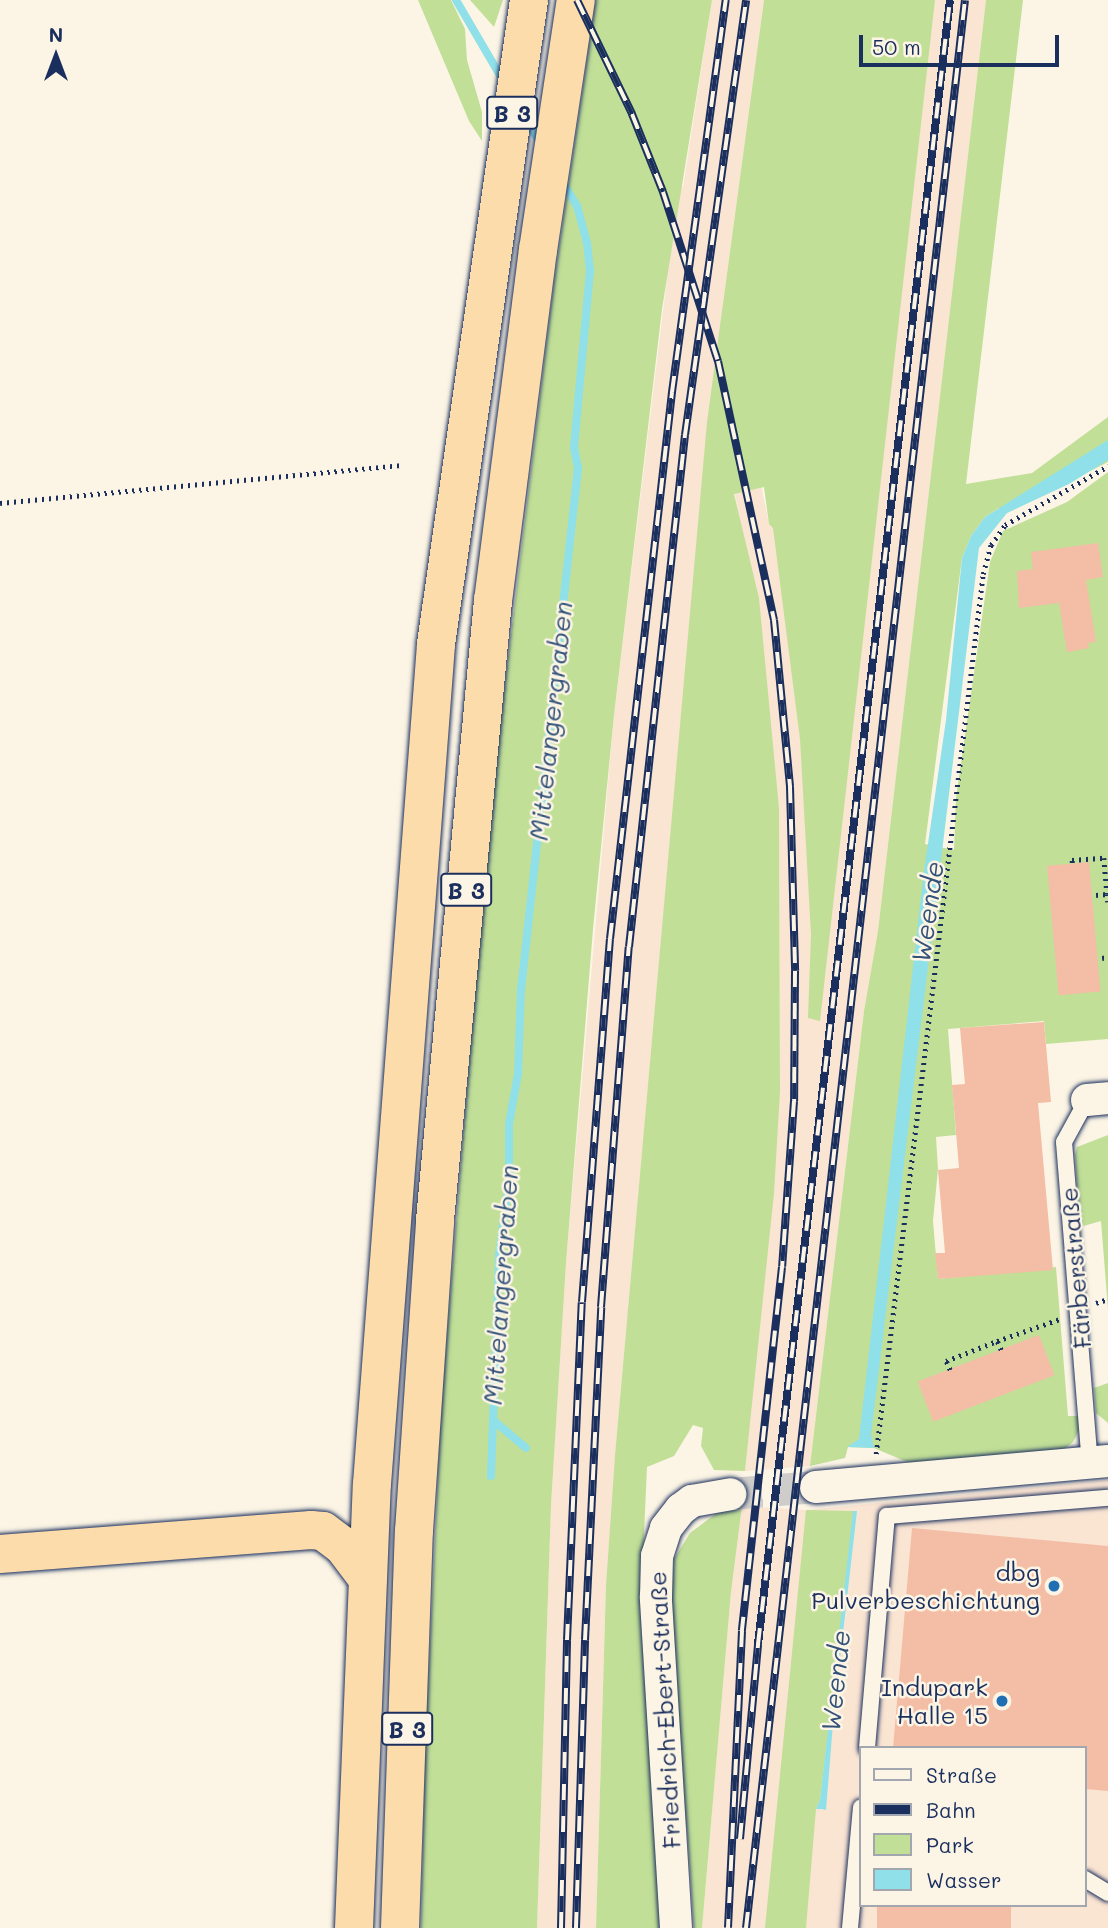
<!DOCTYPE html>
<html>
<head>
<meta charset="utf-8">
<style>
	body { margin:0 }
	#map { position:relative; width:1108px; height:1928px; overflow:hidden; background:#fcf5e5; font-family:Mali,sans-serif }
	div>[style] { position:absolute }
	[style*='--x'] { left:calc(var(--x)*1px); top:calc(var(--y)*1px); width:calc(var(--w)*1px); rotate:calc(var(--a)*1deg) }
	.built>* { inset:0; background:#fae4d2 }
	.green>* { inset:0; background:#c1df97 }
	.water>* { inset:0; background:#8fe0e9 }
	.stream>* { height:8px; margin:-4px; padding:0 4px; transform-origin:4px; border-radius:4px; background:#8fe0e9 }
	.building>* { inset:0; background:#f4bea6; transform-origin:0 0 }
	.minor-tunnel>* { height:32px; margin-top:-16px; transform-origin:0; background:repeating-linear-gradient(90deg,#cfcdca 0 32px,transparent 0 48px) }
	.path>* { height:4.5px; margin-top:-2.25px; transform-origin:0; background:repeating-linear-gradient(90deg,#1b2f5e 0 2px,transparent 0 7px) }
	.roads { filter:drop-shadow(0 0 2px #1b2f5e) drop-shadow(0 0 2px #1b2f5e) }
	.service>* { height:16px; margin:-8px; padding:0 8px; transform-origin:8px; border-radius:8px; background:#fcf5e5 }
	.minor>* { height:32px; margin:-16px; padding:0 16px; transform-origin:16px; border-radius:16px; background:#fcf5e5 }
	.trunk>* { height:38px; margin:-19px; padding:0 19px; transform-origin:19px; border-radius:19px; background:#fddcac }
	.rail>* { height:8px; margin-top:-4px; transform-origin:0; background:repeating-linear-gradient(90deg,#fcf5e5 0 16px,#1b2f5e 0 32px); box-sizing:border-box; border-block:2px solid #1b2f5e }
	.dots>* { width:19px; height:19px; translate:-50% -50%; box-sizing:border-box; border:4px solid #fcf5e5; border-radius:50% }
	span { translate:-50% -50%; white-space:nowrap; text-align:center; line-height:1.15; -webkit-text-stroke:5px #fcf5e5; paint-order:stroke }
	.shield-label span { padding:2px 5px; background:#fcf5e5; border:2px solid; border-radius:5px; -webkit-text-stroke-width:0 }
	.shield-label { font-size:23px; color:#1b2f5e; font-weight:700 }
	.street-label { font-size:24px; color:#1b2f5e }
	.poi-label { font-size:24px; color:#1b2f5e }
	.right { translate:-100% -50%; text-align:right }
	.water-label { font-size:26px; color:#32527a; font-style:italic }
	.legend { position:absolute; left:859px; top:1746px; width:228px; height:161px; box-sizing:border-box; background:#fcf5e5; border:2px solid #a2a6af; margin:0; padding:9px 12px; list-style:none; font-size:21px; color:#1b2f5e }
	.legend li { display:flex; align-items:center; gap:14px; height:35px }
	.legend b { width:35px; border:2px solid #a2a6af }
	.north { position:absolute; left:21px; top:21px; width:70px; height:70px; -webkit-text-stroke:5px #fcf5e5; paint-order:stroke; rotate:0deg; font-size:19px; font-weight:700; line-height:28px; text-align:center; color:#1b2f5e }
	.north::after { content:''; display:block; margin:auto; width:24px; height:32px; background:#1b2f5e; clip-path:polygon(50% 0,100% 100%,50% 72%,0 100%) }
	.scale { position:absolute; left:859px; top:35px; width:200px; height:32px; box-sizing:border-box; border:4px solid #1b2f5e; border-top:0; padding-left:9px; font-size:21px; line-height:24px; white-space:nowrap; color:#1b2f5e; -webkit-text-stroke:5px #fcf5e5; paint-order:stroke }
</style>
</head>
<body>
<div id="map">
	<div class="built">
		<i style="clip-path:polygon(592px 0,683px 188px,712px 0,764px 0,723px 303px,769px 524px,873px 541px,935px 0,986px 0,878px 931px,864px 1011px,810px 1466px,745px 1471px,780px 1092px,779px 808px,742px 530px,728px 460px,709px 406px,615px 1455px,606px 1585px,596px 1928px,537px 1928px,551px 1505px,566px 1263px,614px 715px,667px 279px,614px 108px,582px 40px)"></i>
		<i style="clip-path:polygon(evenodd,1108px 1480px,1108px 1928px,702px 1928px,731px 1592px,742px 1506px,806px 1510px,1108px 1480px,861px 1748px,1085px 1748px,1085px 1905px,861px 1905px,861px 1748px)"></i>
	</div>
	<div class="green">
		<i style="clip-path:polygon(418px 0,451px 0,465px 29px,467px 60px,482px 112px,482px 141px,469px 121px)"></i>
		<i style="clip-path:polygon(470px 0,503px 0,494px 27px)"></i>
		<i style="clip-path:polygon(596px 0,712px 0,662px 309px,614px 715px,593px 929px,566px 1263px,551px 1505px,537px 1928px,421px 1928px,425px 1755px,441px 1409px,490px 807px,554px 282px)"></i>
		<i style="clip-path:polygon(764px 0,935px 0,820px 1021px,808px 1018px,811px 934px,800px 739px,773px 528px,769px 524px,764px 487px,734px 494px,759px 598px,779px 808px,780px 1092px,774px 1193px,745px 1471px,714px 1470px,701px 1446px,703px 1428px,693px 1425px,674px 1456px,647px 1467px,643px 1557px,661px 1928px,596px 1928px,606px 1585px,615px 1455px,707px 422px)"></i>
		<i style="clip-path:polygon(986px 0,1023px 0,966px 484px,1032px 473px,1108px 417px,1108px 462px,1007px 513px,999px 508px,985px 517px,971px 536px,962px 558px,925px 844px,954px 850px,956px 798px,990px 562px,1003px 531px,1067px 502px,1108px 472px,1108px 1039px,1046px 1044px,1044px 1021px,948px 1029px,956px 1135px,936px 1137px,938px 1169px,933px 1221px,938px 1279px,1056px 1267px,1068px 1416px,1078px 1416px,1079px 1430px,1073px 1442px,1061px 1452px,919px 1467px,874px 1448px,848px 1447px,845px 1458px,810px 1466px,864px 1011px,878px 931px)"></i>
		<i style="clip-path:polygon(1108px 1135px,1108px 1309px,1101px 1221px,1080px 1227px,1075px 1155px,1077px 1147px)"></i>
		<i style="clip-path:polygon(1108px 1383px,1108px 1423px,1096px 1413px,1094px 1388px)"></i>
		<i style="clip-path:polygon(742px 1506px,731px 1592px,702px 1928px,694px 1928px,687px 1828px,678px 1783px,667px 1586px,672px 1584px,674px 1559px,690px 1533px,718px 1512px)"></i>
		<i style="clip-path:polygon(806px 1510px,853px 1511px,854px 1517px,820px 1800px,816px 1809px,806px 1928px,765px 1928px)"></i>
	</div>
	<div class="water">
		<i style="clip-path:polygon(1108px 440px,1108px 460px,1069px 484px,1007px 513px,979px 548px,871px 1435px,874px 1448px,847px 1447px,859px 1439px,924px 871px,946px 720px,962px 558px,971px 536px,985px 517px)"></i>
		<i style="clip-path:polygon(853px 1511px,857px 1511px,834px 1711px,826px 1810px,822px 1809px,816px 1809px,820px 1800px)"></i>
	</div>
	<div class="stream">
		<i style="--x:456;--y:0;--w:95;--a:59.7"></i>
		<i style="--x:525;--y:118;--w:29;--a:59"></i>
		<i style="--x:493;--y:1420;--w:43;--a:40.3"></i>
		<i style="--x:491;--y:1476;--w:221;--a:-87.9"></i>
		<i style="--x:499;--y:1255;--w:75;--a:-82.3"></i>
		<i style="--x:509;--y:1181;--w:57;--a:-90"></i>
		<i style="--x:509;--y:1124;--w:51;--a:-79.8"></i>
		<i style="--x:518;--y:1074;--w:84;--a:-88"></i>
		<i style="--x:521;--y:990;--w:525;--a:-83.77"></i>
		<i style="--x:578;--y:468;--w:21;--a:-101"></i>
		<i style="--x:574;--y:447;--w:177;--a:-84.8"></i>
		<i style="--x:590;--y:271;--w:28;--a:-96"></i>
		<i style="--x:587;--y:243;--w:38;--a:-105"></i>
		<i style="--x:577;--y:206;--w:29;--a:-121"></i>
	</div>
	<div class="building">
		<i style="clip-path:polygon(1098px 543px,1103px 577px,1086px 580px,1096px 642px,1088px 643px,1089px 648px,1067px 652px,1059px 603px,1019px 608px,1017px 571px,1033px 569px,1031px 552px)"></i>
		<i style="left:1089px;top:862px;width:130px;height:42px;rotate:85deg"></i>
		<i style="clip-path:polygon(1044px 1022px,1051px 1102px,1038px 1103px,1053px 1270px,938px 1279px,935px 1253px,945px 1253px,938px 1170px,959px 1168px,952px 1085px,965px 1084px,960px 1028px)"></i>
		<i style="left:1039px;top:1335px;width:43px;height:130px;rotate:69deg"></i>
		<i style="clip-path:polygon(912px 1528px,1108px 1546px,1108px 1791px,1085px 1789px,1085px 1748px,893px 1748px)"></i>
		<i style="left:877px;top:1905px;width:134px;height:23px"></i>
	</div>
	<div class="minor-tunnel">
		<i style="--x:730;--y:1494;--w:86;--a:-4.7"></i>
	</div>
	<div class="path">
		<i style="--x:0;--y:503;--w:405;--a:-5.4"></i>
		<i style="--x:1072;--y:863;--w:3;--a:-90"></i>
		<i style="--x:1072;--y:860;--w:32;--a:-4"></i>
		<i style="--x:1104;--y:858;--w:36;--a:85"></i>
		<i style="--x:1096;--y:895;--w:11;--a:-5"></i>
		<i style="--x:1107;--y:894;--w:8;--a:83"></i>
		<i style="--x:1102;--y:958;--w:6;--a:-9"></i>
		<i style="--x:1096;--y:1303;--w:13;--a:-18"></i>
		<i style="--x:1001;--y:1350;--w:10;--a:-114"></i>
		<i style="--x:997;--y:1341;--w:67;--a:-19.2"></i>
		<i style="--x:950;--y:1370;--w:10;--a:-114"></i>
		<i style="--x:946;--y:1361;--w:55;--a:-21.4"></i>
		<i style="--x:876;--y:1454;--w:886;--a:-83.07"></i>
		<i style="--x:983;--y:574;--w:30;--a:-75"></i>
		<i style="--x:991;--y:545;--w:24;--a:-55"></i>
		<i style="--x:1005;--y:525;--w:119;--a:-29.8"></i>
	</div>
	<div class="roads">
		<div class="service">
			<i style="--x:1087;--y:1100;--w:48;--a:118.7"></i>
			<i style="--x:1064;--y:1142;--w:322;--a:85.4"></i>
			<i style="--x:867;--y:1748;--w:233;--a:-85.1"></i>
			<i style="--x:887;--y:1516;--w:222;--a:-4.7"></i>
			<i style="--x:1085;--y:1879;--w:27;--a:31"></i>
			<i style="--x:850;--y:1928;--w:121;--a:-84.8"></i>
		</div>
		<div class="minor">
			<i style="--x:1087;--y:1100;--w:21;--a:-5"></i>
			<i style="--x:816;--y:1487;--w:293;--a:-5.1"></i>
			<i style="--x:676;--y:1928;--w:332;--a:-93.5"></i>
			<i style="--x:656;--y:1597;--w:41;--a:-88.6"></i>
			<i style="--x:657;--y:1556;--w:29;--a:-72"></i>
			<i style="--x:666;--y:1528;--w:24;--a:-52"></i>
			<i style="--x:681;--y:1509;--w:14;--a:-36"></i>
			<i style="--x:692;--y:1501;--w:39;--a:-10"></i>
		</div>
		<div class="trunk">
			<i style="--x:0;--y:1554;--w:312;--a:-4.4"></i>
			<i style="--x:311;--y:1530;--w:12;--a:5"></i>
			<i style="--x:323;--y:1531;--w:25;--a:37"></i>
			<i style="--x:343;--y:1546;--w:41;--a:52.9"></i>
			<i style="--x:354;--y:1928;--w:444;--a:-87.7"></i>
			<i style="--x:372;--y:1484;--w:842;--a:-85.64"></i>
			<i style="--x:436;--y:644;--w:651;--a:-81.78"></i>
			<i style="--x:400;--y:1928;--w:397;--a:-88"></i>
			<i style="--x:414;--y:1531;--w:312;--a:-86.1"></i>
			<i style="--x:435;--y:1220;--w:622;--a:-84.65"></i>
			<i style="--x:493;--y:601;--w:354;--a:-82.7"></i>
			<i style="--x:538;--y:250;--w:253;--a:-81.4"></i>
		</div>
	</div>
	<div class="rail">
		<i style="--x:577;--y:0;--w:127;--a:64.2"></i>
		<i style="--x:632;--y:114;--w:84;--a:68.3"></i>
		<i style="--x:663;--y:192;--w:178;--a:72"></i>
		<i style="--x:718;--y:361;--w:265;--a:77.8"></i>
		<i style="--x:774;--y:620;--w:168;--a:84.5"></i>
		<i style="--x:790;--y:787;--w:184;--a:88.4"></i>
		<i style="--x:795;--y:971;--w:130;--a:90.4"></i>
		<i style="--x:794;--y:1101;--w:166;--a:94.1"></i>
		<i style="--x:782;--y:1267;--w:366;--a:96.3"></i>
		<i style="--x:742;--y:1631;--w:297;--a:92.7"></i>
		<i style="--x:740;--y:1839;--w:196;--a:-84.7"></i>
		<i style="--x:758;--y:1644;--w:1655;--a:-83.34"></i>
		<i style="--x:561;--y:1928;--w:288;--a:-88.8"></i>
		<i style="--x:567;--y:1640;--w:338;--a:-87.5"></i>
		<i style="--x:582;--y:1302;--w:364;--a:-85.6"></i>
		<i style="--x:610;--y:939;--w:551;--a:-83.53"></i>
		<i style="--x:672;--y:392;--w:396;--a:-82.2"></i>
		<i style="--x:576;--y:1928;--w:288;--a:-88.2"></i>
		<i style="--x:585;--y:1640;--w:333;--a:-87.2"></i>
		<i style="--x:601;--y:1307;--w:361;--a:-85.6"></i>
		<i style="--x:629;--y:947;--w:515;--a:-83.76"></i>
		<i style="--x:685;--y:435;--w:439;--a:-82"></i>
		<i style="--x:746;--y:1928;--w:1940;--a:-83.52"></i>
	</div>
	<div class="dots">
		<i style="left:1054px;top:1586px;background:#1f6fb2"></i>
		<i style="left:1002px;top:1701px;background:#1f6fb2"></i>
	</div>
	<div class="shield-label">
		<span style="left:512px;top:113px">B 3</span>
		<span style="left:466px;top:890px">B 3</span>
		<span style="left:407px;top:1729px">B 3</span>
	</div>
	<div class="street-label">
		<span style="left:1075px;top:1268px;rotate:-95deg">Färberstraße</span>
		<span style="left:664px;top:1710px;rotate:-93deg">Friedrich-Ebert-Straße</span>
	</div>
	<div class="poi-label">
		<span class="right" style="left:1040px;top:1586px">dbg<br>Pulverbeschichtung</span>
		<span class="right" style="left:988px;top:1701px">Indupark<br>Halle 15</span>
	</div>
	<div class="water-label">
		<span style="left:551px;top:721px;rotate:-84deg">Mittelangergraben</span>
		<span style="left:928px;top:912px;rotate:-82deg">Weende</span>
		<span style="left:501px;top:1285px;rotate:-86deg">Mittelangergraben</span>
		<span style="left:836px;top:1681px;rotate:-84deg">Weende</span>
	</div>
	<ul class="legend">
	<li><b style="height:9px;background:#fcf5e5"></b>Straße</li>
	<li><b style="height:9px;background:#1b2f5e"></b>Bahn</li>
	<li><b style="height:19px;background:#c1df97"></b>Park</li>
	<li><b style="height:19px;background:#8fe0e9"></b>Wasser</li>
	</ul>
	<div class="north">N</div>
	<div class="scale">50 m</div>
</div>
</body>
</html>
